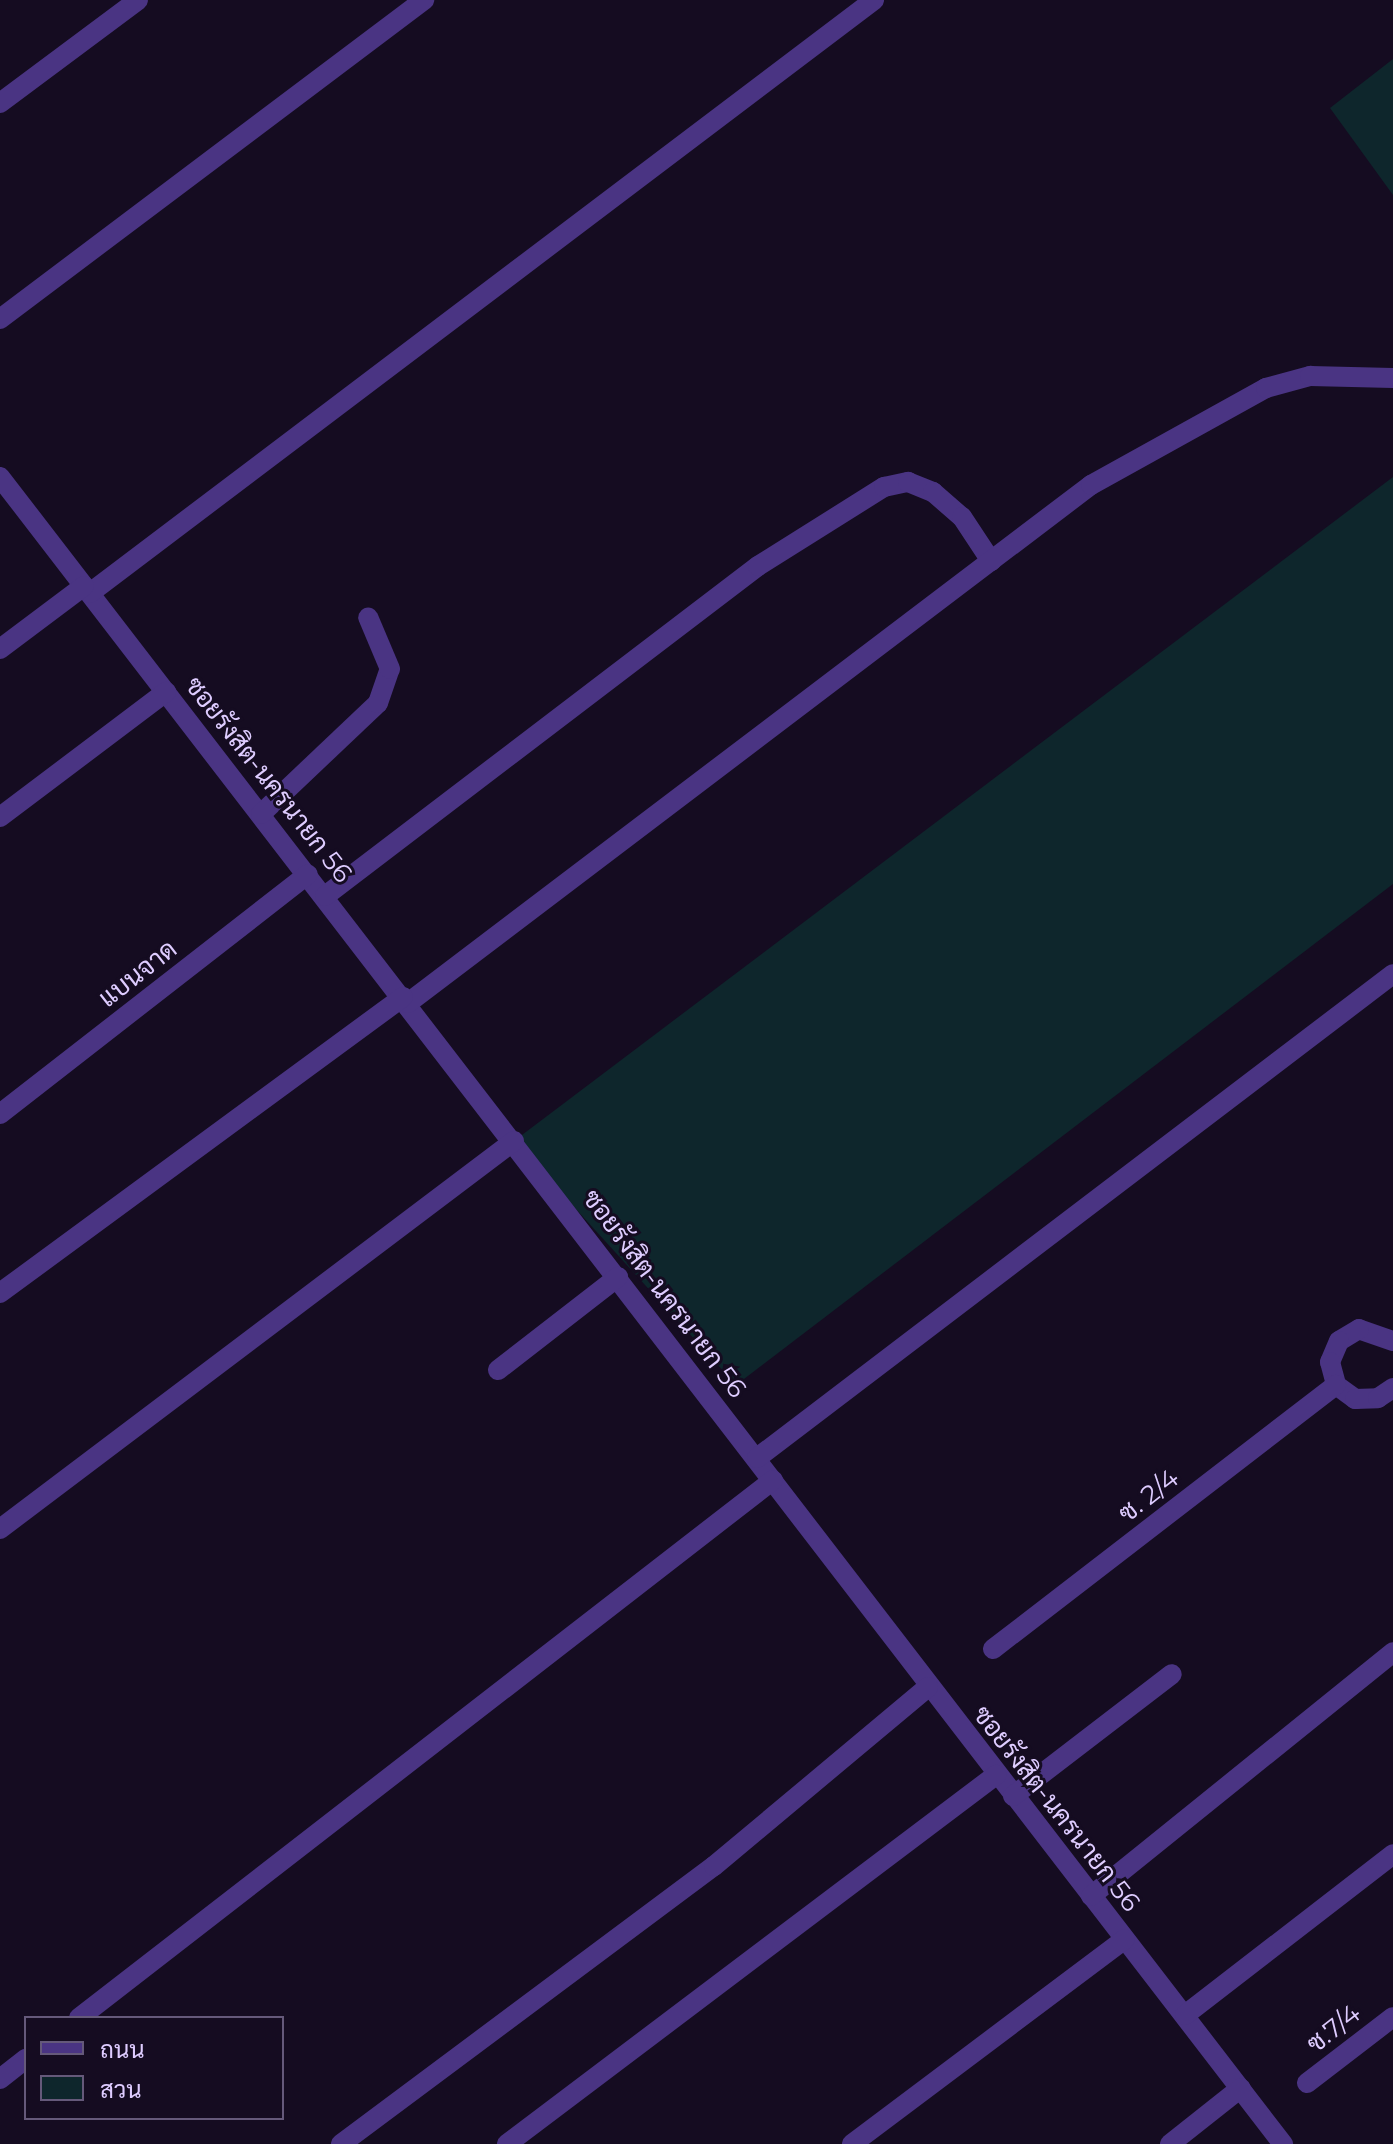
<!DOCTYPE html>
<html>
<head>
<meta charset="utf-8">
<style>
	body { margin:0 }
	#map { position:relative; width:1393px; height:2144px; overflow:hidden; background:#150c21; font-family:Montserrat,Sarabun,sans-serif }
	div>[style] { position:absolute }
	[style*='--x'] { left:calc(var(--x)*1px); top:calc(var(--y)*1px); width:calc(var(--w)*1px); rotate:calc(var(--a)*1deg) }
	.green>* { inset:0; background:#0e262c }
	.minor>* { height:20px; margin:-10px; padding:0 10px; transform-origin:10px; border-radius:10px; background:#4a3483 }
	span { translate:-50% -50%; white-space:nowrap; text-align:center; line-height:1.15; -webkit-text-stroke:6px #150c21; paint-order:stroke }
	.street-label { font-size:26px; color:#deccff }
	.legend { position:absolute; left:24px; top:2016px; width:260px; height:104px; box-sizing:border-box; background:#150c21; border:2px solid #65597a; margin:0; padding:10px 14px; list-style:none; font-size:24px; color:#deccff }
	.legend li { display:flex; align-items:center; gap:16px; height:40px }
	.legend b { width:40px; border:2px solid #65597a }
</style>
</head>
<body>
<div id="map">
	<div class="green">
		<i style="clip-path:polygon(1393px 59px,1393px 195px,1330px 108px)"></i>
		<i style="clip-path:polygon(1393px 477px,1393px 884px,736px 1385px,514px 1141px)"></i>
	</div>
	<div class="minor">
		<i style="--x:0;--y:103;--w:172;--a:-36.7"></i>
		<i style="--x:0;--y:319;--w:531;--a:-36.96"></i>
		<i style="--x:0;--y:477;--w:2104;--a:52.42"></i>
		<i style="--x:90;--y:593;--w:983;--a:-37.1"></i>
		<i style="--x:0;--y:649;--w:105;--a:-36.9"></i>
		<i style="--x:261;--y:814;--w:161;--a:-43.5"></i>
		<i style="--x:378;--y:703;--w:36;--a:-71"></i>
		<i style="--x:390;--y:669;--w:56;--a:-112.9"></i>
		<i style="--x:0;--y:817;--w:208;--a:-37"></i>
		<i style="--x:325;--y:896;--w:544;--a:-37.31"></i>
		<i style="--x:758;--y:566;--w:149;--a:-32.1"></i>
		<i style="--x:884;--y:487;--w:25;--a:-12"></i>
		<i style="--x:908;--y:482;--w:27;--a:22"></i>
		<i style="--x:933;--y:492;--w:38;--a:41"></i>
		<i style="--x:962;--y:517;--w:53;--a:56.6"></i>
		<i style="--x:408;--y:1003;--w:857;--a:-37.18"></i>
		<i style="--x:1091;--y:485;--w:200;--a:-29"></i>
		<i style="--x:1266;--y:388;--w:46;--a:-15.3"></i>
		<i style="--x:1310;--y:376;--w:83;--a:1.4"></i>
		<i style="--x:0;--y:1114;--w:390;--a:-37.9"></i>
		<i style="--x:0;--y:1293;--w:500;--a:-36.3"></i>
		<i style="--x:1393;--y:1341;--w:36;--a:-161"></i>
		<i style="--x:1359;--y:1329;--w:23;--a:149"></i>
		<i style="--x:1339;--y:1341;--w:23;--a:113"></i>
		<i style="--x:1330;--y:1362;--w:24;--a:75"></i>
		<i style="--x:1336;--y:1385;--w:24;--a:36"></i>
		<i style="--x:1355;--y:1399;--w:23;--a:-2"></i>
		<i style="--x:1378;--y:1398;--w:18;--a:-34"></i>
		<i style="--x:498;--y:1370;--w:152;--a:-37.8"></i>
		<i style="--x:757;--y:1458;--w:799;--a:-37.27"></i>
		<i style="--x:0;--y:1529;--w:644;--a:-37.05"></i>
		<i style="--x:993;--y:1649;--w:433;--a:-37.6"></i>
		<i style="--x:1013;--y:1796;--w:200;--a:-37.5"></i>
		<i style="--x:1091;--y:1896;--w:388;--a:-38.9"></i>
		<i style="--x:1185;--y:2015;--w:263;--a:-37.7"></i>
		<i style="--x:79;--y:2018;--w:878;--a:-37.78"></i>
		<i style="--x:0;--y:2079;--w:33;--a:-38"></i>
		<i style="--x:1307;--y:2083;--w:108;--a:-37.5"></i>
		<i style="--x:341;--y:2144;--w:465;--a:-36.7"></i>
		<i style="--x:714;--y:1866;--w:279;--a:-39.9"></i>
		<i style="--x:507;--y:2144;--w:613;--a:-37.04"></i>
		<i style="--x:852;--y:2144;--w:341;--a:-36.9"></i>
		<i style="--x:1170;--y:2144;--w:90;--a:-38.3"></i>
	</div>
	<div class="street-label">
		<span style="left:268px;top:780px;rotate:52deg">ซอยรังสิต-นครนายก 56</span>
		<span style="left:138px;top:974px;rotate:-38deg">แบนจาด</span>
		<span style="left:664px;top:1294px;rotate:53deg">ซอยรังสิต-นครนายก 56</span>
		<span style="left:1149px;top:1496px;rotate:-38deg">ซ. 2/4</span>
		<span style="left:1056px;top:1809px;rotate:52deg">ซอยรังสิต-นครนายก 56</span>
		<span style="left:1334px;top:2029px;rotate:-38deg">ซ.7/4</span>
	</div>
	<ul class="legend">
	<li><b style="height:10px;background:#4a3483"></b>ถนน</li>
	<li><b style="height:22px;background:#0e262c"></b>สวน</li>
	</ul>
</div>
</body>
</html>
